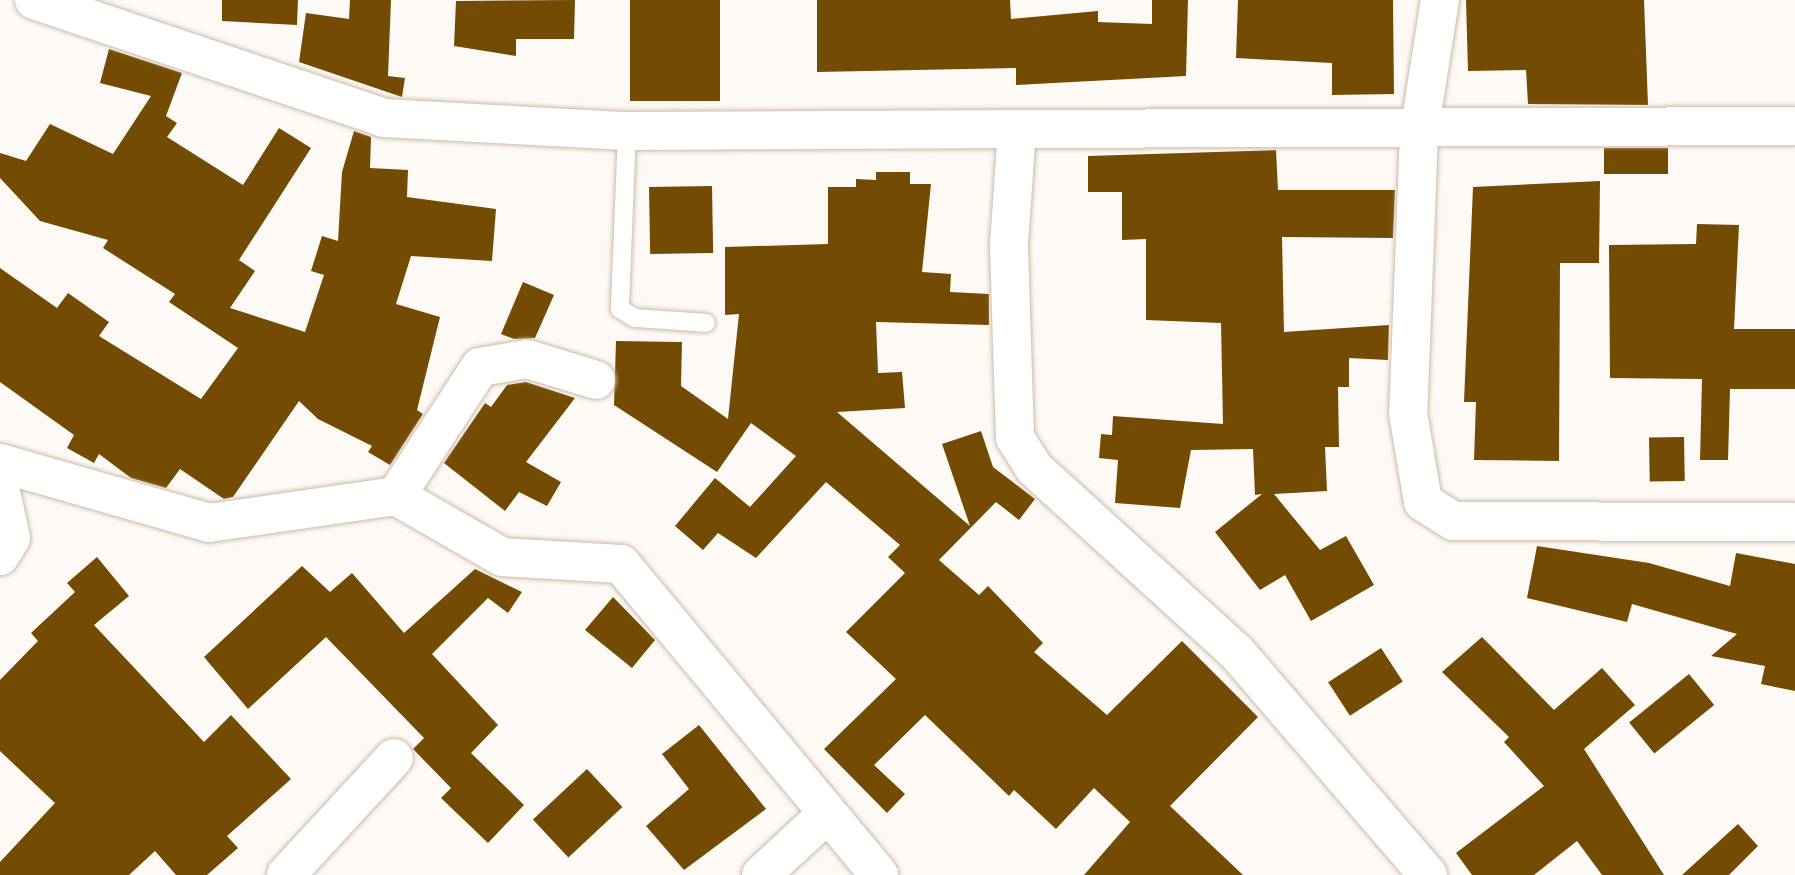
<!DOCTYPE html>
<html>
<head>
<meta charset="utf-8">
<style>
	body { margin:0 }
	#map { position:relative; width:1795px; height:875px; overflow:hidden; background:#fdf9f5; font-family:"Sofia Sans Condensed",sans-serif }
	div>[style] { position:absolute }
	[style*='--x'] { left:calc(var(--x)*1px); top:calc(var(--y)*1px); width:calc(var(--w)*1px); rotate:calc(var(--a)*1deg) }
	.building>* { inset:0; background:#744b02; transform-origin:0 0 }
	.roads { filter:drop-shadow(0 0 2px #cdbaa9) drop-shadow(0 0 2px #cdbaa9) }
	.lane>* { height:18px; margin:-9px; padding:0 9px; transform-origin:9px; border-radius:9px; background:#fff }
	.street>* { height:38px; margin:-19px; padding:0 19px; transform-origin:19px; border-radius:19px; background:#fff }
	span { translate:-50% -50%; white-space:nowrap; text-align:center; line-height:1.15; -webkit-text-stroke:8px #fdf9f5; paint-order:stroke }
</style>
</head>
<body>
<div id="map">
	<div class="building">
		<i style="clip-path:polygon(222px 0,298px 0,297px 25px,222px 21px)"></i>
		<i style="clip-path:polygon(350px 0,391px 0,388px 76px,405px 78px,402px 97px,299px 62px,306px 13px,349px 19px)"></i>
		<i style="clip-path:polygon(575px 0,574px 39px,516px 39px,516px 56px,454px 46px,456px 1px)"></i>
		<i style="left:630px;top:0;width:90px;height:101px"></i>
		<i style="clip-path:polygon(817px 0,1010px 0,1011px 19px,1098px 11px,1098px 22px,1152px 24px,1152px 0,1188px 0,1186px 76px,1016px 85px,1016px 68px,817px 72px)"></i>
		<i style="clip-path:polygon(1238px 0,1393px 0,1394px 94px,1332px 95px,1332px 63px,1236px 58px)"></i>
		<i style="clip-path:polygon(1466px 0,1644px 0,1648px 105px,1528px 104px,1526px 70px,1468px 71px)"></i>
		<i style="clip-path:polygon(109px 49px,182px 73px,166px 116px,177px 123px,167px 137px,243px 185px,279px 128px,311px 148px,239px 260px,255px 271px,230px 308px,305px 332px,324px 275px,311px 271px,322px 236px,338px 241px,342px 172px,354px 131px,371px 137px,370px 168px,408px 170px,407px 197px,496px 209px,492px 261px,411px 256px,396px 304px,440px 317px,417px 410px,423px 414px,390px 465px,368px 452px,372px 446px,318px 419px,299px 401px,233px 497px,224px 499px,180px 469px,166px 488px,131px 478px,99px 454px,94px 463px,67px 448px,74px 435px,0 382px,0 268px,57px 308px,68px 293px,109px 322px,99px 336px,201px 399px,238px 348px,169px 302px,175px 294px,103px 248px,108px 240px,40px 221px,0 178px,0 153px,26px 161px,50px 124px,113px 154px,151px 96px,100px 83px)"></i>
		<i style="left:1668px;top:148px;width:26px;height:64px;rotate:90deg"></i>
		<i style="clip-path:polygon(1276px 150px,1278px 190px,1395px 190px,1393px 238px,1282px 237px,1284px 332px,1389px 325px,1388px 360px,1349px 358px,1349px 387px,1338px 387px,1339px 447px,1325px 447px,1327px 491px,1274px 494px,1320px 550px,1346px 536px,1374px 585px,1311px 621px,1285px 575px,1260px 590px,1215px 532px,1262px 494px,1255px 495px,1253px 449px,1191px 450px,1180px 508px,1115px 503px,1118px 460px,1099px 458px,1101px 434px,1112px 435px,1113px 416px,1223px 424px,1221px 323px,1146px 320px,1146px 239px,1122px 240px,1122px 192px,1088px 192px,1088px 156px)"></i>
		<i style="clip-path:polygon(876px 172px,910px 172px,910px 184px,931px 184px,922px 272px,951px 274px,950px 292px,989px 294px,989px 325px,876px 322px,878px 373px,902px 372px,905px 408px,837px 412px,970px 526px,942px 444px,981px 431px,993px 467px,1035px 499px,1019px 520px,996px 502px,939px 560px,979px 595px,988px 586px,1043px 643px,1034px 652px,1107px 715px,1182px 641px,1258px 717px,1170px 806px,1243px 875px,1084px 875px,1130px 822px,1094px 788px,1056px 829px,1014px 790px,1009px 796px,925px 715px,874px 765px,905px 794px,887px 813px,824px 749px,896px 679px,846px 632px,905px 573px,888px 557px,900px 545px,826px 482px,756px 558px,718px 533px,703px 550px,675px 526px,715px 478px,750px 507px,796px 456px,751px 423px,717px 472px,614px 405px,616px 341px,682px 342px,681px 386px,728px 419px,739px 314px,725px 315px,725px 247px,828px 244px,828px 187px,856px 187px,856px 179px,876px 180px)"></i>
		<i style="clip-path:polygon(1600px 181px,1599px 263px,1560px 263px,1559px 461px,1474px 460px,1476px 402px,1464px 402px,1473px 187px)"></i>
		<i style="left:712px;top:186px;width:67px;height:63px;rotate:89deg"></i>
		<i style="clip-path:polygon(1697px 224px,1739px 225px,1734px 329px,1795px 329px,1795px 389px,1730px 389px,1728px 460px,1700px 460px,1702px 379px,1610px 378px,1609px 245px,1696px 244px)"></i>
		<i style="clip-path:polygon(523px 282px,554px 295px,535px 338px,514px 339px,501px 334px)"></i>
		<i style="clip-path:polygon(526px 382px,575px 398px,526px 462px,561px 482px,547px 506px,519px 492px,505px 511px,444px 463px,485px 403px,491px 407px,507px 385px)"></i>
		<i style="left:1684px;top:437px;width:44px;height:35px;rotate:89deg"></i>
		<i style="clip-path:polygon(1537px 546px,1649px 563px,1730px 586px,1736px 553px,1795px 564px,1795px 691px,1761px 684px,1765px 666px,1711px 656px,1737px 634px,1632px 604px,1627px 622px,1527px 598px)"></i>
		<i style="clip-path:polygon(97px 557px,129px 596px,94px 625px,204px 742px,231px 715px,291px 779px,227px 836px,238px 848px,207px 875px,176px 875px,155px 851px,129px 875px,0 875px,0 862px,55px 803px,0 751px,0 680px,38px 641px,31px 633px,75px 592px,67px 583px)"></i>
		<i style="clip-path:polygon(302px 566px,330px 592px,352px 573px,404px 633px,475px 569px,522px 592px,508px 613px,488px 598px,432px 654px,498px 725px,471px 753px,524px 805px,488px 843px,441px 798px,451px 788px,413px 749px,424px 738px,326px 637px,248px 709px,204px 657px)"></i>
		<i style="clip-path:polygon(613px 597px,655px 640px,632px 668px,585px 630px)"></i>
		<i style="clip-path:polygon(1482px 637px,1554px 710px,1602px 668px,1635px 705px,1584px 749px,1664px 875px,1602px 875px,1577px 841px,1534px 875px,1472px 875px,1456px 853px,1544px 786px,1504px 742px,1509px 737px,1442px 672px)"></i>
		<i style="left:1381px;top:648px;width:40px;height:63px;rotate:57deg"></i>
		<i style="left:1689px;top:674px;width:40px;height:77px;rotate:51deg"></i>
		<i style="clip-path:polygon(699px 725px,766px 809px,684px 870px,646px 826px,689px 789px,662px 754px)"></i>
		<i style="left:587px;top:769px;width:52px;height:74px;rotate:47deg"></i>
		<i style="clip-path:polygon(1738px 824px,1758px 846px,1729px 875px,1682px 875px)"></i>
	</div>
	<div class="roads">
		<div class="lane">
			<i style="--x:627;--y:131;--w:178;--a:92.3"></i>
			<i style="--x:620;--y:309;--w:17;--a:31"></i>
			<i style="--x:635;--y:318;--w:71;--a:4"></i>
		</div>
		<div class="street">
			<i style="--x:34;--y:0;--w:369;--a:18.6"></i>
			<i style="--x:384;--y:118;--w:243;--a:3.1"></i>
			<i style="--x:627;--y:131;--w:390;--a:-0.3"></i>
			<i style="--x:1440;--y:0;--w:135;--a:99"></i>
			<i style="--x:1419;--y:133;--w:280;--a:92.2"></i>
			<i style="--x:1408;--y:413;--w:90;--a:80.4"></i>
			<i style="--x:1423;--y:502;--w:36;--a:32"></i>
			<i style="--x:1453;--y:521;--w:342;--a:0.2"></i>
			<i style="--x:0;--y:463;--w:217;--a:16"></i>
			<i style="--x:209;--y:523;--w:189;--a:-8.2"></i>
			<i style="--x:396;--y:496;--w:122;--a:29.9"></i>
			<i style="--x:502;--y:557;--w:119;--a:3.4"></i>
			<i style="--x:621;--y:564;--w:404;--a:50.3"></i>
			<i style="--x:0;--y:487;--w:52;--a:77.8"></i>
			<i style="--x:11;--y:538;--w:21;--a:121"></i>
			<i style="--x:396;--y:496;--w:154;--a:-56.9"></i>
			<i style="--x:480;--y:367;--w:48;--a:-9.7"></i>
			<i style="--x:527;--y:359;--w:72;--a:16.9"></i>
			<i style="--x:286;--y:875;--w:159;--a:-47.3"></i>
			<i style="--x:761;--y:875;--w:88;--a:-42.7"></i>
			<i style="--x:1428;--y:875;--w:296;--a:-130.7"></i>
			<i style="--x:1235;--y:651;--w:272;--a:-137.7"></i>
			<i style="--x:1034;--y:468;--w:36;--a:-122"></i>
			<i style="--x:1015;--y:438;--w:194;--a:-91.8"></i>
			<i style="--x:1009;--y:244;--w:115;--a:-86"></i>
			<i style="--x:1017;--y:129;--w:778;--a:-0.22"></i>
		</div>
	</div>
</div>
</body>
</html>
